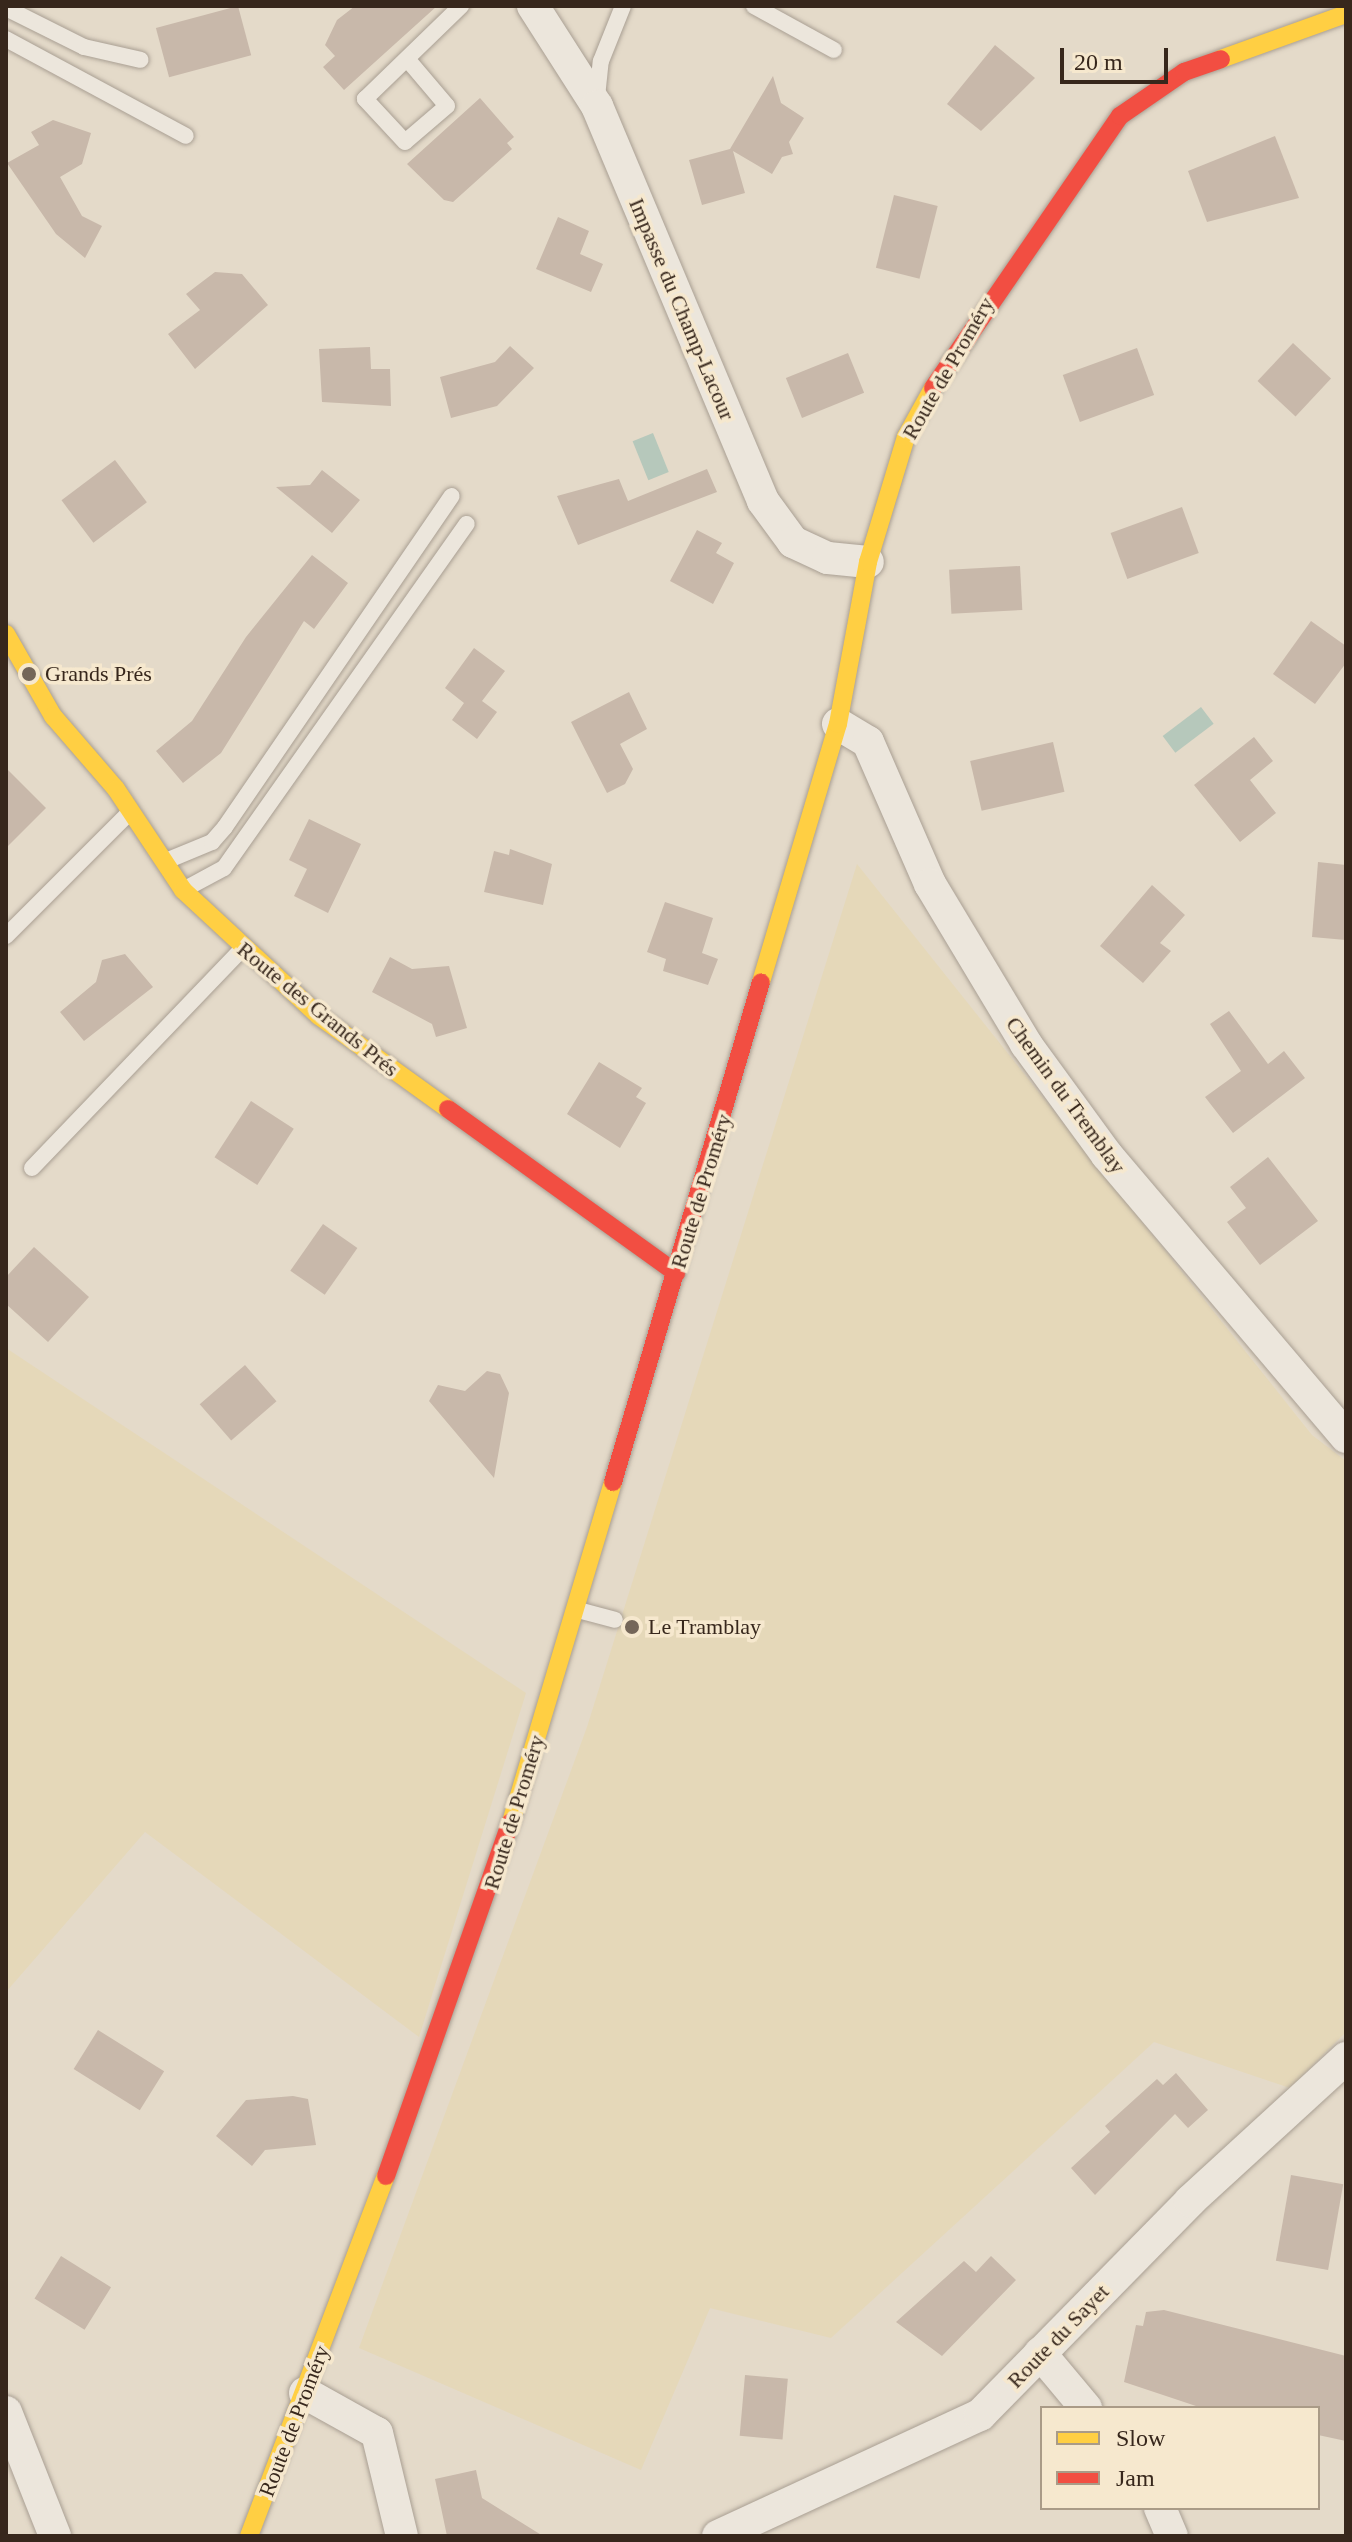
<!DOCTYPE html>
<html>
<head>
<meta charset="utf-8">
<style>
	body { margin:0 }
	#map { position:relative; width:1352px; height:2542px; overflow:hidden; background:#e4dac9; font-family:"Times New Roman",serif }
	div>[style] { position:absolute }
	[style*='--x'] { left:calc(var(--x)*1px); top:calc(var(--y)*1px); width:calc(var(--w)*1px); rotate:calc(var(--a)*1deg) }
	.farmland>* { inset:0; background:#e5d8b9 }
	.water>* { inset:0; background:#b6c8bb; transform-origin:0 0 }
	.building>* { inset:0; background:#c8b8aa; transform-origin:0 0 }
	.roads { filter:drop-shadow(0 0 2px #a99f93) drop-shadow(0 0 2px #a99f93) }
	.lane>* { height:16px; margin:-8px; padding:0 8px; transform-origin:8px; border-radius:8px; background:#ece6dc }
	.street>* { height:32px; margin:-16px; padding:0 16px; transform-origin:16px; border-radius:16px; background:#ece6dc }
	.slow>* { height:18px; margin:-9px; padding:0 9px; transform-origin:9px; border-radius:9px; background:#ffcf43 }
	.jam>* { height:18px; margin:-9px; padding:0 9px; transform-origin:9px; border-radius:9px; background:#f24e42 }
	.dots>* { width:22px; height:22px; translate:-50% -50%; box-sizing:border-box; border:4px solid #f6e8ce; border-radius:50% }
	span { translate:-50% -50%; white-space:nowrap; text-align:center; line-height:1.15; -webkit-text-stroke:7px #f6e8ce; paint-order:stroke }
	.street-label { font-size:22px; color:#37271c }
	.poi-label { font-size:22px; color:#37271c }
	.left { translate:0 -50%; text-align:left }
	.frame { position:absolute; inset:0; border:8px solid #37271c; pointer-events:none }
	.legend { position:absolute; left:1040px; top:2406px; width:280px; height:104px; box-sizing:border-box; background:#f6e8ce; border:2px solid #aa9b87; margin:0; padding:10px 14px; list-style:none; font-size:24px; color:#37271c }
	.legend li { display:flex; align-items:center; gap:16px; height:40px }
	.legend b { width:40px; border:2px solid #aa9b87 }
	.scale { position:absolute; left:1060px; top:48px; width:108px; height:36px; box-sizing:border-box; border:4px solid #37271c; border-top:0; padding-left:10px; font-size:24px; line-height:28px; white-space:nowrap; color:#37271c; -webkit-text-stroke:6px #f6e8ce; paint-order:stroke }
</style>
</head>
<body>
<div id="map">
	<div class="farmland">
		<i style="clip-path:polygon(857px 864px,1312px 1435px,1346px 1461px,1346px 2032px,1290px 2088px,1154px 2042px,831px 2338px,710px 2308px,641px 2470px,359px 2348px,587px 1727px)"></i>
		<i style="clip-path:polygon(6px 1348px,526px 1693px,419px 2037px,145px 1832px,6px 1992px)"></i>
	</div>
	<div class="water">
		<i style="left:653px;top:433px;width:42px;height:22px;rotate:68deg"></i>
		<i style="left:1201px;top:707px;width:21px;height:48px;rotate:53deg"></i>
	</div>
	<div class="building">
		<i style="left:238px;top:6px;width:51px;height:85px;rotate:75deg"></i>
		<i style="clip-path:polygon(355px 6px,437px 6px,344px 90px,323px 67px,335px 56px,325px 45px,337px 20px)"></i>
		<i style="clip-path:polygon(995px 45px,1035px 78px,981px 131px,947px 104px)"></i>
		<i style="clip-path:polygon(773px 76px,781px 103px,804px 118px,789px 142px,793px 154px,782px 157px,772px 174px,733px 151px,745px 193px,702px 205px,689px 160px,730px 149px)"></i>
		<i style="clip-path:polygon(480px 98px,514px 137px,507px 143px,512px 149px,453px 202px,444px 200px,407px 164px)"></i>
		<i style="clip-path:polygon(53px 120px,91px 133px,82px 164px,60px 177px,82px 216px,102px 226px,85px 258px,56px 234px,7px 163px,39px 145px,31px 132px)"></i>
		<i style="clip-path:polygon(1275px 136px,1299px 198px,1207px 222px,1188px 171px)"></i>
		<i style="left:894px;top:195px;width:45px;height:75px;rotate:14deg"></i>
		<i style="clip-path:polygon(558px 217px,589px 231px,580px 254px,603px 264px,591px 292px,536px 269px)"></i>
		<i style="clip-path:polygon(215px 272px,242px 274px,268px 305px,195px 369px,168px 334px,200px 310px,186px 294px)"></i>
		<i style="left:1293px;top:343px;width:52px;height:52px;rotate:43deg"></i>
		<i style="clip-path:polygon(510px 346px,534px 368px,497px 406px,451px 418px,440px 377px,495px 362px)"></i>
		<i style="clip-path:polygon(370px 347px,371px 369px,390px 369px,391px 406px,322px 402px,319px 349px)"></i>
		<i style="left:1137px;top:348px;width:50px;height:79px;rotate:70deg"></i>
		<i style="left:848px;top:353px;width:43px;height:67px;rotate:68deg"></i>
		<i style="left:115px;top:460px;width:53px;height:67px;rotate:53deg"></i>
		<i style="clip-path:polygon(707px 469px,717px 492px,578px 545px,557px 496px,619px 479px,628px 501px)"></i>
		<i style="clip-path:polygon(322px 470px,360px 500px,332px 533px,276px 487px,310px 485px)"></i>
		<i style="left:1182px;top:507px;width:49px;height:76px;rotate:70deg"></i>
		<i style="clip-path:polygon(697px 530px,722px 543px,716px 553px,734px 563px,713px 604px,670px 581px)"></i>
		<i style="clip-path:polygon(312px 555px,348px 583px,314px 629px,304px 621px,221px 753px,183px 783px,156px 751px,192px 721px,246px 637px)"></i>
		<i style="left:1020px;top:566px;width:44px;height:71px;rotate:87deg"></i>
		<i style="clip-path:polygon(1311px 621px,1346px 646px,1346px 663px,1315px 704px,1273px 674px)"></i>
		<i style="clip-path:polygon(474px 648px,505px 671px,482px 701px,497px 712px,477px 739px,452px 720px,464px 703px,445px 688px)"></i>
		<i style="clip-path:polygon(629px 692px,647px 729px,620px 744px,633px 769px,625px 784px,607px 793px,571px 722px)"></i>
		<i style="clip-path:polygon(1254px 737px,1273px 761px,1250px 780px,1276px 813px,1240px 842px,1194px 785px)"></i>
		<i style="left:1053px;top:742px;width:51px;height:85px;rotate:77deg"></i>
		<i style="clip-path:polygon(6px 768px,46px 808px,6px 848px)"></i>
		<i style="clip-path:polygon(309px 819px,361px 844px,328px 913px,294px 896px,307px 869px,289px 860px)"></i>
		<i style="clip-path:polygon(510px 849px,552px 864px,543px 905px,484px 892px,494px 851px,509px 855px)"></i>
		<i style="clip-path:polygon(1318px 862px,1346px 865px,1346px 940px,1312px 937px)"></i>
		<i style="clip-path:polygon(1152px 885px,1185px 915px,1160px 943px,1171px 951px,1143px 983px,1100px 946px)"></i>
		<i style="clip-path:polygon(665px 902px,713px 918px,702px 953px,718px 959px,708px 985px,663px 971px,666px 959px,647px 952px)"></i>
		<i style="clip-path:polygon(125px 954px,153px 987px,84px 1041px,60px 1012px,96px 982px,102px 960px)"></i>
		<i style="clip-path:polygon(390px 957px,412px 969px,449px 966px,467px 1028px,436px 1037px,432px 1024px,372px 992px)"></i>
		<i style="clip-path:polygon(1229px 1011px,1268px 1064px,1284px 1051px,1305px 1078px,1233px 1133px,1205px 1097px,1241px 1071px,1210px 1024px)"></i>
		<i style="clip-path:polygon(599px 1062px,642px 1088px,636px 1097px,646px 1103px,620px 1148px,567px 1114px)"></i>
		<i style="left:251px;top:1101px;width:51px;height:67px;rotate:33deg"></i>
		<i style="clip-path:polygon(1268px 1157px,1318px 1221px,1260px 1265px,1227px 1222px,1246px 1208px,1230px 1187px)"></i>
		<i style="left:323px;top:1224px;width:42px;height:57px;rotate:35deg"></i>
		<i style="clip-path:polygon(34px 1247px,89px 1297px,48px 1342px,6px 1304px,6px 1277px)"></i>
		<i style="left:245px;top:1365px;width:48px;height:60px;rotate:49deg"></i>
		<i style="clip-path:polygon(487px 1371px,500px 1374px,509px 1393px,494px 1478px,429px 1401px,438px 1385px,465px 1391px)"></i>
		<i style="left:98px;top:2030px;width:78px;height:46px;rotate:32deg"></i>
		<i style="clip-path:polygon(1176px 2073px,1208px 2110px,1188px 2128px,1175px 2114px,1095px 2195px,1071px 2168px,1110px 2132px,1105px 2126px,1157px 2079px,1163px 2085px)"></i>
		<i style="clip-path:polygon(293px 2096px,308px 2099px,316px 2145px,265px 2150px,252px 2166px,216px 2136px,246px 2100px)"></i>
		<i style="left:1291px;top:2175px;width:53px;height:87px;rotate:10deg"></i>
		<i style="left:61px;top:2256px;width:59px;height:50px;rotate:32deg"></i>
		<i style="clip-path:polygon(991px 2256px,1016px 2280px,942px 2356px,896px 2322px,964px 2261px,976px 2272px)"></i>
		<i style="clip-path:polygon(1164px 2310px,1346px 2356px,1346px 2441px,1318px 2435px,1318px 2408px,1202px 2408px,1124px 2382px,1136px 2325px,1143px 2326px,1146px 2312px)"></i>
		<i style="left:745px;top:2375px;width:43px;height:61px;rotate:5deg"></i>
		<i style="clip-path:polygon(476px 2470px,482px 2498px,543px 2536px,447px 2536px,435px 2479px)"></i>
	</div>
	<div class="roads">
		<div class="lane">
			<i style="--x:754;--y:6;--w:91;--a:28.8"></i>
			<i style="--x:6;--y:8;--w:87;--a:26.6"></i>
			<i style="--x:84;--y:47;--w:58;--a:12.8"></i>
			<i style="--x:6;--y:39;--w:204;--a:28.3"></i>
			<i style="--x:408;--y:60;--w:60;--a:49.7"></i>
			<i style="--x:447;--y:106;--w:55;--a:139.4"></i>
			<i style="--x:405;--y:142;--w:59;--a:-132.9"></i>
			<i style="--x:365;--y:99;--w:134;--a:-44.1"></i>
			<i style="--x:597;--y:97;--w:36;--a:-84"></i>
			<i style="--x:601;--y:61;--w:59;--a:-68.2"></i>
			<i style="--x:166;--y:861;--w:50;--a:-22.4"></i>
			<i style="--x:212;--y:842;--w:20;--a:-49"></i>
			<i style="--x:225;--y:827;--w:401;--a:-55.6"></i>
			<i style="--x:185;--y:889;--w:44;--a:-28.3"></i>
			<i style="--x:224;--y:868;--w:421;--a:-54.8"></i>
			<i style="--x:6;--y:936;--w:175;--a:-45"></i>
			<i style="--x:32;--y:1168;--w:301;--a:-46.2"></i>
			<i style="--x:578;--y:1610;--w:38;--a:15"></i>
		</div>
		<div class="street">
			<i style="--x:533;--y:6;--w:119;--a:57.4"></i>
			<i style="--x:597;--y:106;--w:428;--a:67.2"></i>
			<i style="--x:763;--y:501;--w:51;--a:53.8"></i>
			<i style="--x:793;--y:542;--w:38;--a:25"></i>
			<i style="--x:828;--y:558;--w:40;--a:5.7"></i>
			<i style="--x:838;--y:724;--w:35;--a:31"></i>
			<i style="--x:868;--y:742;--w:155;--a:66.4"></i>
			<i style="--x:930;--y:884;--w:187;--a:59"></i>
			<i style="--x:1026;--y:1044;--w:137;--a:53.9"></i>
			<i style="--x:1107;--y:1155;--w:370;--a:49.7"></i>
			<i style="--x:1040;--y:2353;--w:72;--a:50.1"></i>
			<i style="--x:305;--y:2393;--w:82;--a:29.1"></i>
			<i style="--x:377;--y:2433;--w:106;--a:76.4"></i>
			<i style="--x:6;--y:2412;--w:133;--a:68.4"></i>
			<i style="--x:1160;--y:2508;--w:30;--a:67"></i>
			<i style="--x:718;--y:2536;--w:289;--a:-24.8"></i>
			<i style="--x:980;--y:2415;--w:300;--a:-45.5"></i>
			<i style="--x:1190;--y:2201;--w:212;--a:-42.5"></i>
		</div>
		<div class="slow">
			<i style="--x:1221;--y:59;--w:133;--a:-19.8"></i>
			<i style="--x:6;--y:634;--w:95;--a:60.2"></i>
			<i style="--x:53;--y:716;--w:96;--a:49.2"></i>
			<i style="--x:116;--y:789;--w:121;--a:56.4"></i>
			<i style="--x:183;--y:890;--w:185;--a:42.8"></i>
			<i style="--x:319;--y:1016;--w:159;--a:35.8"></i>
			<i style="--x:761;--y:982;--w:269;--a:-73.4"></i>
			<i style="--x:838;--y:724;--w:165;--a:-79.5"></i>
			<i style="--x:868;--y:562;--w:131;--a:-73.1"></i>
			<i style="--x:906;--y:437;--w:56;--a:-61.1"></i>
			<i style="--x:511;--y:1822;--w:355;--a:-73.3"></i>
			<i style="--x:249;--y:2536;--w:385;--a:-69.2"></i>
		</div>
		<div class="jam">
			<i style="--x:933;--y:388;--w:330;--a:-55.5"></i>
			<i style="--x:1120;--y:116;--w:78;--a:-34.5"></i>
			<i style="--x:1184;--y:72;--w:39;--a:-19"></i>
			<i style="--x:448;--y:1109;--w:281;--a:35.7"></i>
			<i style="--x:613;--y:1482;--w:521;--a:-73.51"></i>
			<i style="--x:386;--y:2176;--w:375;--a:-70.6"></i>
		</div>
	</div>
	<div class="dots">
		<i style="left:29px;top:674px;background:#746659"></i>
		<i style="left:632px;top:1627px;background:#746659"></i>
	</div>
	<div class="street-label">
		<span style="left:682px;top:309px;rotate:67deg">Impasse du Champ-Lacour</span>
		<span style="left:948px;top:368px;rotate:-60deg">Route de Proméry</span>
		<span style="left:318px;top:1009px;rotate:39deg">Route des Grands Prés</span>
		<span style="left:1066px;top:1095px;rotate:54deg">Chemin du Tremblay</span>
		<span style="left:701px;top:1191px;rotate:-73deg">Route de Proméry</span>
		<span style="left:514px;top:1812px;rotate:-73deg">Route de Proméry</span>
		<span style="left:1058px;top:2336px;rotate:-46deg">Route du Sayet</span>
		<span style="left:294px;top:2421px;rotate:-69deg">Route de Proméry</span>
	</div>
	<div class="poi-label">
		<span class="left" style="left:45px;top:674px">Grands Prés</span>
		<span class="left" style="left:648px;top:1627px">Le Tramblay</span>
	</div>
	<div class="frame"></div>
	<ul class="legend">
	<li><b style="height:10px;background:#ffcf43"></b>Slow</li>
	<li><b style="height:10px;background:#f24e42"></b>Jam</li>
	</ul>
	<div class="scale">20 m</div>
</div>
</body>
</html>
